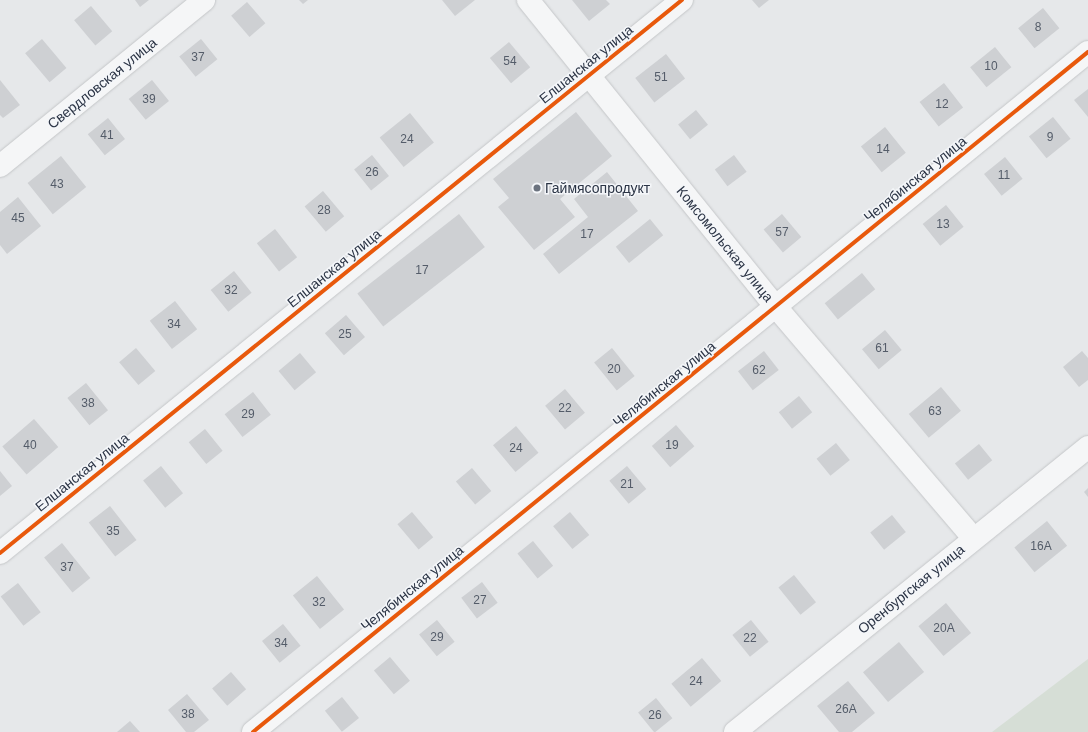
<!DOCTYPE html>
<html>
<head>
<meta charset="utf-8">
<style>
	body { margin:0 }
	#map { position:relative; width:1088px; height:732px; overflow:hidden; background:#e6e8ea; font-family:Helvetica,sans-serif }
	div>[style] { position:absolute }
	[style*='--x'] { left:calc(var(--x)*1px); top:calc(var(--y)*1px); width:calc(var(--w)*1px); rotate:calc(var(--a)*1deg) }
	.green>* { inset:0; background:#d6ded6 }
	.building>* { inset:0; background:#ced0d3; transform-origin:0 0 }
	.roads { filter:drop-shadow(0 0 1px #c4c6c8) drop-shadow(0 0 1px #c4c6c8) }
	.minor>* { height:22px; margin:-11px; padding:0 11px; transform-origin:11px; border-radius:11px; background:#f5f6f7 }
	.cycleway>* { height:4px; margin:-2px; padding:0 2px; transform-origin:2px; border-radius:2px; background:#e8590c }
	.dots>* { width:11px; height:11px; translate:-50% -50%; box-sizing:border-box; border:2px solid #f4f6f9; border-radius:50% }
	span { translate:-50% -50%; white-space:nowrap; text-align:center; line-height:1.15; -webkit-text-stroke:3px #f4f6f9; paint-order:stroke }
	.number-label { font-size:12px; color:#545c69 }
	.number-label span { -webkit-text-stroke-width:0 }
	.street-label { font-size:14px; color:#2b3445 }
	.poi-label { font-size:14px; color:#2b3445 }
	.left { translate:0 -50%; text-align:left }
</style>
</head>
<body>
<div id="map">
	<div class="green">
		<i style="clip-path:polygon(1088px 659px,1088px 732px,992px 732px)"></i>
	</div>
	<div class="building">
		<i style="clip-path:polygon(135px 0,149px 0,140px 7px)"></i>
		<i style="clip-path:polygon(299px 0,308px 0,303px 4px)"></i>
		<i style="clip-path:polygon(442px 0,475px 0,455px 16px)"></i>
		<i style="clip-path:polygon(572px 0,606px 0,610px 4px,589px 21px)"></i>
		<i style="clip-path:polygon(752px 0,769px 0,759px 8px)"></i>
		<i style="left:247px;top:2px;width:28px;height:21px;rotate:49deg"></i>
		<i style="left:91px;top:6px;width:33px;height:22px;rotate:50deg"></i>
		<i style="left:1043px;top:8px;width:26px;height:32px;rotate:51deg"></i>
		<i style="left:42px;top:39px;width:38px;height:22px;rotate:50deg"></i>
		<i style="left:201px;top:39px;width:26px;height:28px;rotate:51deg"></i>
		<i style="left:509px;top:42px;width:33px;height:25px;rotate:50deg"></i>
		<i style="left:995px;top:47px;width:26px;height:32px;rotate:51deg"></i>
		<i style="left:666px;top:54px;width:31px;height:39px;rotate:52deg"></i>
		<i style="clip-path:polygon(0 80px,20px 105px,3px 118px,0 115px)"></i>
		<i style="left:152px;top:80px;width:27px;height:30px;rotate:51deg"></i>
		<i style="left:944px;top:83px;width:31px;height:31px;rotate:52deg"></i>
		<i style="clip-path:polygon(1088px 89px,1088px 117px,1074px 100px)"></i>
		<i style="left:696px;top:110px;width:19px;height:23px;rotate:51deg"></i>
		<i style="clip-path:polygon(576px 112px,612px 156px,560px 199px,575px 217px,534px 250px,498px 207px,509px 198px,493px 179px)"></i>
		<i style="left:410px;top:113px;width:38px;height:39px;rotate:51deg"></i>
		<i style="left:1053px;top:117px;width:28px;height:31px;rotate:51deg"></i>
		<i style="left:108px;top:118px;width:27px;height:26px;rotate:51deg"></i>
		<i style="left:885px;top:127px;width:33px;height:31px;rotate:51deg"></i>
		<i style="left:372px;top:155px;width:27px;height:23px;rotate:51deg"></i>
		<i style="left:734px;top:155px;width:21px;height:24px;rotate:53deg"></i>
		<i style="left:61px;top:156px;width:40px;height:43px;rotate:51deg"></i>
		<i style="left:1005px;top:157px;width:28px;height:27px;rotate:51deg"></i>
		<i style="clip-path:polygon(607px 172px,638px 211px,559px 274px,543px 254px,588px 217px,574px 199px)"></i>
		<i style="left:323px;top:191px;width:33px;height:24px;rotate:50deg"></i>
		<i style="clip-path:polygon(18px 197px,41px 226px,7px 254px,0 245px,0 212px)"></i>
		<i style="left:946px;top:205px;width:28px;height:30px;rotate:51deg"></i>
		<i style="left:459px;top:214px;width:42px;height:129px;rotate:52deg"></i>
		<i style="left:782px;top:214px;width:30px;height:24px;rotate:50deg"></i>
		<i style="left:650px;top:219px;width:21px;height:44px;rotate:51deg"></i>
		<i style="left:275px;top:229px;width:36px;height:23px;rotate:52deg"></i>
		<i style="left:234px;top:271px;width:28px;height:30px;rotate:51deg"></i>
		<i style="left:862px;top:273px;width:21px;height:48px;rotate:51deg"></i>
		<i style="left:175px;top:301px;width:36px;height:32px;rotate:52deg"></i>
		<i style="left:346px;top:315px;width:29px;height:28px;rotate:49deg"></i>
		<i style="left:885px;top:330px;width:26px;height:30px;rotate:50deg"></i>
		<i style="left:136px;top:348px;width:30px;height:22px;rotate:50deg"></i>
		<i style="left:612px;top:348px;width:36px;height:23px;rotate:51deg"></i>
		<i style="left:764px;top:351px;width:24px;height:33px;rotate:52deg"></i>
		<i style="clip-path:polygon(1082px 351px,1088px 358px,1088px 380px,1079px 387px,1063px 367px)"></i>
		<i style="left:300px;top:353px;width:25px;height:28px;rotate:50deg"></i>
		<i style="left:86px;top:383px;width:35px;height:24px;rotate:51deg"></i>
		<i style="left:941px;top:387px;width:31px;height:42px;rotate:50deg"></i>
		<i style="left:565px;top:389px;width:31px;height:26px;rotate:50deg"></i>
		<i style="left:253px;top:392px;width:29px;height:36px;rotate:52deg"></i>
		<i style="left:799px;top:396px;width:21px;height:26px;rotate:51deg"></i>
		<i style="left:34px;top:419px;width:37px;height:42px;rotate:49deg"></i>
		<i style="left:676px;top:425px;width:28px;height:32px;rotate:49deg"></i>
		<i style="left:516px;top:426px;width:35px;height:30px;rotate:50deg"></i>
		<i style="left:205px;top:429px;width:28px;height:21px;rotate:51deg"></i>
		<i style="left:836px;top:443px;width:22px;height:25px;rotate:51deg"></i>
		<i style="left:979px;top:444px;width:21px;height:31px;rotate:51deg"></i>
		<i style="left:161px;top:466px;width:35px;height:23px;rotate:51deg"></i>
		<i style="left:627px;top:466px;width:30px;height:23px;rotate:50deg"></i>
		<i style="left:472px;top:468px;width:30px;height:21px;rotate:50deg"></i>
		<i style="clip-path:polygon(0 471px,12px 486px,0 496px)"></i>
		<i style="clip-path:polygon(1088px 488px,1088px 497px,1084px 492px)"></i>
		<i style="left:110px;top:506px;width:43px;height:27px;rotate:52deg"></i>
		<i style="left:412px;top:512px;width:33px;height:19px;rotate:50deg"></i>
		<i style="left:570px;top:512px;width:30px;height:22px;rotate:50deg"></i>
		<i style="left:892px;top:515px;width:22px;height:28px;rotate:51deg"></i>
		<i style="left:1047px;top:521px;width:32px;height:42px;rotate:51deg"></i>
		<i style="left:533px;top:541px;width:32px;height:20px;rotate:51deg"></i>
		<i style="left:62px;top:543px;width:45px;height:23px;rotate:51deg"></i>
		<i style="left:794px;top:575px;width:35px;height:20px;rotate:51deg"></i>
		<i style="left:317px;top:576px;width:43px;height:31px;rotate:51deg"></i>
		<i style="left:482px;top:582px;width:26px;height:26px;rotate:53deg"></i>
		<i style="left:18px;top:583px;width:37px;height:22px;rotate:52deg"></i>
		<i style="left:946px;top:603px;width:39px;height:36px;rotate:50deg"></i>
		<i style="left:437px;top:620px;width:28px;height:23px;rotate:51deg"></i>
		<i style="left:751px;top:620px;width:28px;height:24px;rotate:51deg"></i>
		<i style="left:283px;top:624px;width:28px;height:27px;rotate:51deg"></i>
		<i style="left:899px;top:642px;width:39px;height:47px;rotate:50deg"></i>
		<i style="left:390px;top:657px;width:31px;height:21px;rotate:50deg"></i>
		<i style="left:702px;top:658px;width:30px;height:40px;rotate:50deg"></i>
		<i style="left:231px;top:672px;width:23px;height:25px;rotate:49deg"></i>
		<i style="clip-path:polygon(848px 681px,875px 713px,852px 732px,839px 732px,817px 706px)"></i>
		<i style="clip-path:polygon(187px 694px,209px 720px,194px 732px,186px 732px,168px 710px)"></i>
		<i style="left:342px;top:697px;width:27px;height:22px;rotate:51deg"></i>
		<i style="left:656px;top:698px;width:26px;height:23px;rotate:51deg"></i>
		<i style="clip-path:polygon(130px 721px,140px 732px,117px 732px)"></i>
	</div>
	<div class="roads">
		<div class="minor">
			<i style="--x:528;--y:0;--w:395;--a:51.1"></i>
			<i style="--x:776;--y:307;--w:304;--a:49.5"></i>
			<i style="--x:0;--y:166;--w:263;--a:-39.1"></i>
			<i style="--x:0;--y:553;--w:878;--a:-39.04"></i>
			<i style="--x:253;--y:732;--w:1077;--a:-39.16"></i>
			<i style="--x:735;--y:732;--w:454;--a:-38.9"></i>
		</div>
	</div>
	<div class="cycleway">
		<i style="--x:0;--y:553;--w:878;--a:-39.04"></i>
		<i style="--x:253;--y:732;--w:1077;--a:-39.16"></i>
	</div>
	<div class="dots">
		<i style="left:537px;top:188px;background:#6c737f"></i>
	</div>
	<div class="number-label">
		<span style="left:1038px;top:28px">8</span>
		<span style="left:198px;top:58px">37</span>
		<span style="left:510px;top:62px">54</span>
		<span style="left:991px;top:67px">10</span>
		<span style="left:661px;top:78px">51</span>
		<span style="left:149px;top:100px">39</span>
		<span style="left:942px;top:105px">12</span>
		<span style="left:107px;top:136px">41</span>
		<span style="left:1050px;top:138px">9</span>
		<span style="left:407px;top:140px">24</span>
		<span style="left:883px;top:150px">14</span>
		<span style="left:372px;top:173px">26</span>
		<span style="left:1004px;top:176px">11</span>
		<span style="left:57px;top:185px">43</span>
		<span style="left:324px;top:211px">28</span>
		<span style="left:18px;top:219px">45</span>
		<span style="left:943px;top:225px">13</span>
		<span style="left:782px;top:233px">57</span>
		<span style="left:587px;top:235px">17</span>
		<span style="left:422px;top:271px">17</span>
		<span style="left:231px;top:291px">32</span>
		<span style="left:174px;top:325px">34</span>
		<span style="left:345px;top:335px">25</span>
		<span style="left:882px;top:349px">61</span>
		<span style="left:614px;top:370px">20</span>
		<span style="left:759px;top:371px">62</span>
		<span style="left:88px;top:404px">38</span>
		<span style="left:565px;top:409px">22</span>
		<span style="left:935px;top:412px">63</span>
		<span style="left:248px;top:415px">29</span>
		<span style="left:30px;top:446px">40</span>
		<span style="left:672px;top:446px">19</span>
		<span style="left:516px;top:449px">24</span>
		<span style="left:627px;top:485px">21</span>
		<span style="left:113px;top:532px">35</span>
		<span style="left:1041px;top:547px">16А</span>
		<span style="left:67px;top:568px">37</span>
		<span style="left:480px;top:601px">27</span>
		<span style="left:319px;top:603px">32</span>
		<span style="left:944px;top:629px">20А</span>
		<span style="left:437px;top:638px">29</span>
		<span style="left:750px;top:639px">22</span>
		<span style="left:281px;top:644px">34</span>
		<span style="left:696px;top:682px">24</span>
		<span style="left:846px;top:710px">26А</span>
		<span style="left:188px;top:715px">38</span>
		<span style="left:655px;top:716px">26</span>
	</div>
	<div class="street-label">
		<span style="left:586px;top:64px;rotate:-39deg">Елшанская улица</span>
		<span style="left:102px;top:83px;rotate:-39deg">Свердловская улица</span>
		<span style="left:915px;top:179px;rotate:-39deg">Челябинская улица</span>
		<span style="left:725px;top:244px;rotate:51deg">Комсомольская улица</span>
		<span style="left:334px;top:268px;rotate:-39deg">Елшанская улица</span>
		<span style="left:664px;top:384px;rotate:-39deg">Челябинская улица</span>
		<span style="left:82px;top:472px;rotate:-39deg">Елшанская улица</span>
		<span style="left:412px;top:588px;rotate:-39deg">Челябинская улица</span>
		<span style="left:911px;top:589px;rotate:-39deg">Оренбургская улица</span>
	</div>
	<div class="poi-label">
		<span class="left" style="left:545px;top:188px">Гаймясопродукт</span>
	</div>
</div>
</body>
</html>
